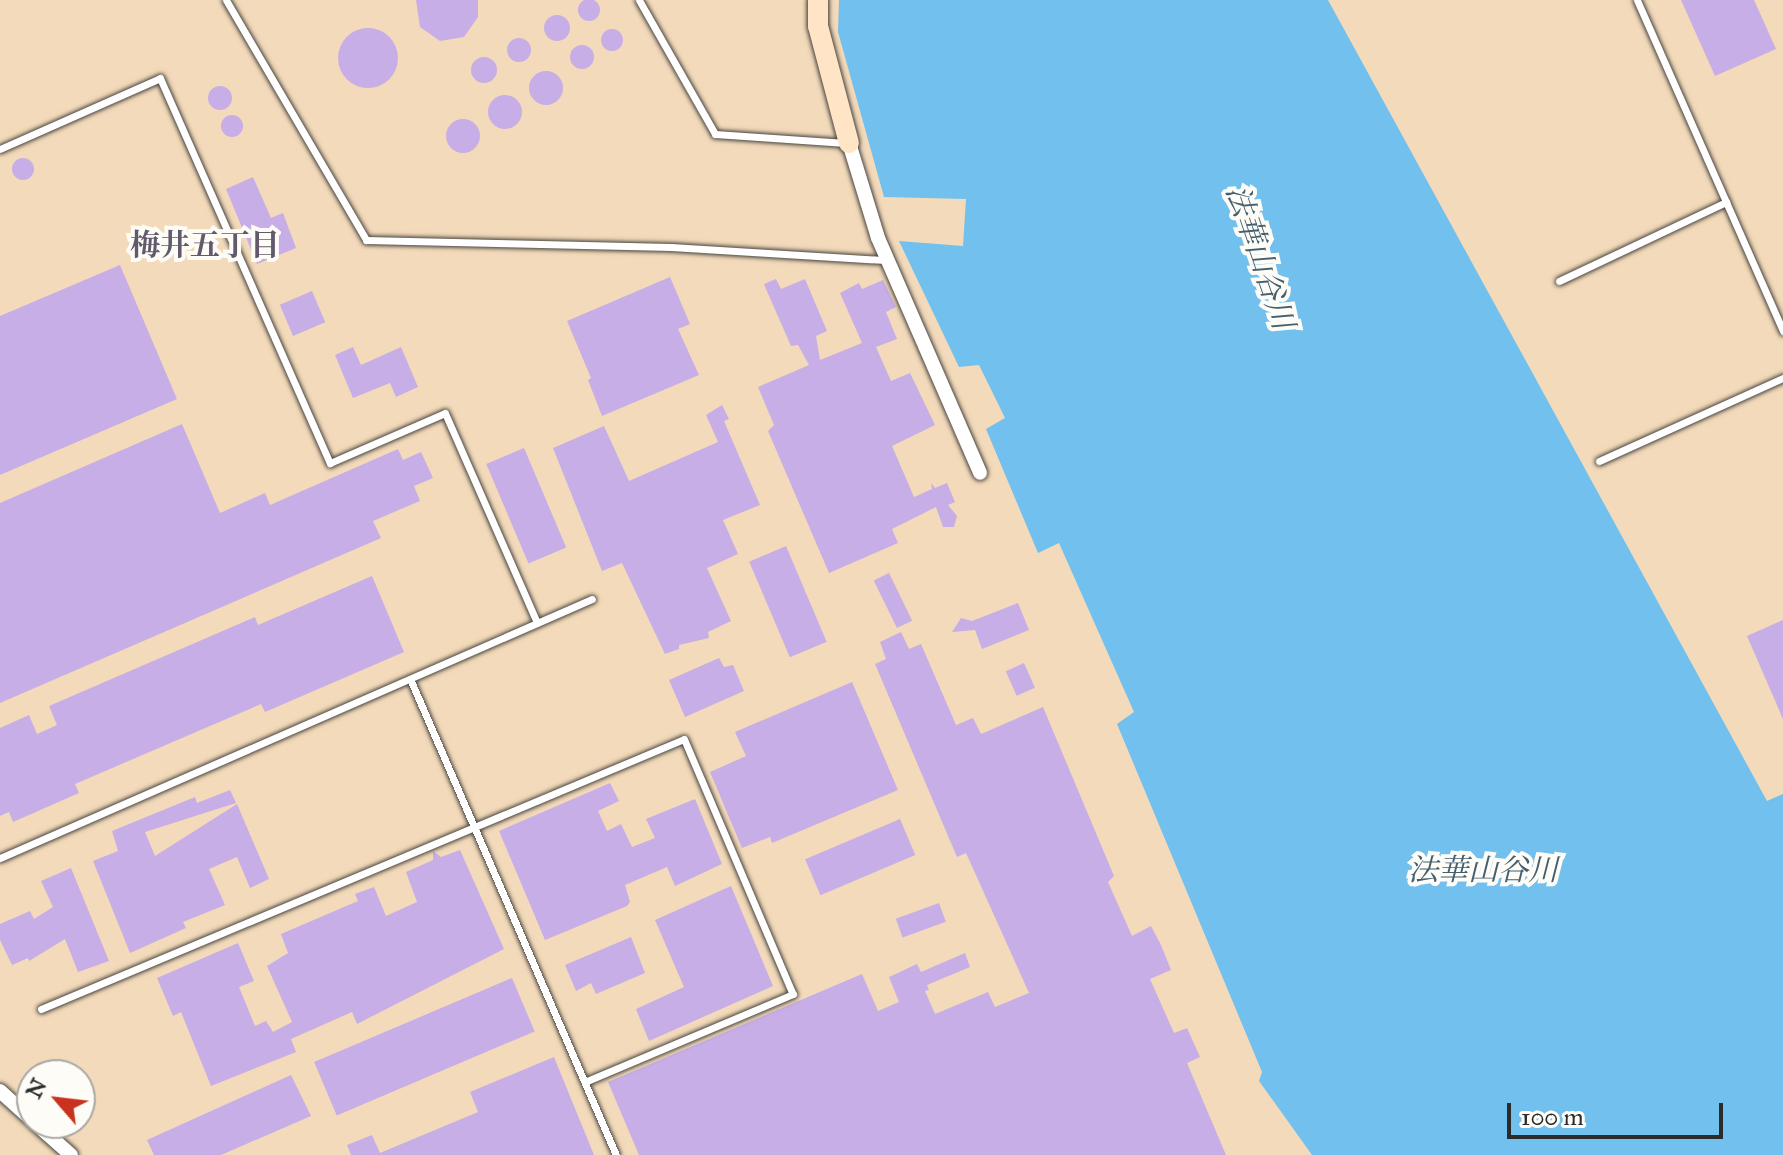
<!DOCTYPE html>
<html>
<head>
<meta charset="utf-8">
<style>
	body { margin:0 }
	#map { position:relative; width:1783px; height:1155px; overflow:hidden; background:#f3daba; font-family:"IM FELL Great Primer","Noto Serif JP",serif }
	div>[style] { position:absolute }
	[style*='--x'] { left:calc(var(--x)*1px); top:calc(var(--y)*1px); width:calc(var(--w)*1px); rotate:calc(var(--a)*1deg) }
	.water>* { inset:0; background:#72c0ed }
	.building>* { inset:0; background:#c7aee6; transform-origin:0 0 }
	.round { border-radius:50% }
	.roads { filter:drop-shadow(0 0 2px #494540) drop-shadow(0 0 2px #494540) }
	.lane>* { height:7px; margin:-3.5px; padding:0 3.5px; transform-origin:3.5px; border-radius:3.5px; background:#fff }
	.street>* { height:14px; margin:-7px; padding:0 7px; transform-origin:7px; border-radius:7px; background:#fff }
	.secondary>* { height:20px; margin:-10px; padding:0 10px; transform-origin:10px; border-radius:10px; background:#ffe4c6 }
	span { translate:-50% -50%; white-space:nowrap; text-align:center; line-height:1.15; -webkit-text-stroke:8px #fdfcf7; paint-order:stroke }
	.neighbourhood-label { font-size:30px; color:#62596c; font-weight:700 }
	.water-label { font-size:30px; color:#445f6f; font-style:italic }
	.north { position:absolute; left:16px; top:1059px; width:80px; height:80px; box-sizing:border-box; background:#fdfcf7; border:2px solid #a9a8a5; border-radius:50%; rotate:298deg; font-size:22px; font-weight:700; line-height:32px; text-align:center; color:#2b2b2b }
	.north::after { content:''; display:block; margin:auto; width:28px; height:36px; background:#c8321e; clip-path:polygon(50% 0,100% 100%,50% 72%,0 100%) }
	.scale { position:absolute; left:1507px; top:1103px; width:216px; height:36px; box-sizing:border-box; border:4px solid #2b2b2b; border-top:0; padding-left:10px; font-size:24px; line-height:28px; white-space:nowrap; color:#2b2b2b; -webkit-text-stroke:6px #fdfcf7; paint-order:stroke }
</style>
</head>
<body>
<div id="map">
	<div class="water">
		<i style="clip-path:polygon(839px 0,1328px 0,1767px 801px,1783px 794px,1783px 1155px,1312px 1155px,1259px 1081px,1262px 1072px,1117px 724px,1134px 712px,1059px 543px,1038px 553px,986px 429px,1005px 418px,979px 365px,959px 367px,899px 241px,963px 246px,966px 199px,884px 197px,838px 32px)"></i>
	</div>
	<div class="building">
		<i class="round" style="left:578px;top:-1px;width:22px;height:22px"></i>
		<i style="clip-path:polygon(416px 0,478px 0,478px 17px,464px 37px,440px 41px,420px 27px)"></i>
		<i style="clip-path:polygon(1681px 0,1754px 0,1776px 49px,1715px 76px)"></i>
		<i class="round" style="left:544px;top:15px;width:26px;height:26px"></i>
		<i class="round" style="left:338px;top:28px;width:60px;height:60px"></i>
		<i class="round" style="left:601px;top:29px;width:22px;height:22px"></i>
		<i class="round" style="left:507px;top:38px;width:24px;height:24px"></i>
		<i class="round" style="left:570px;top:45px;width:24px;height:24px"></i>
		<i class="round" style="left:471px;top:57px;width:26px;height:26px"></i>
		<i class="round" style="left:529px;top:71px;width:34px;height:34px"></i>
		<i class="round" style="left:208px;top:86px;width:24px;height:24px"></i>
		<i class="round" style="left:488px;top:95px;width:34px;height:34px"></i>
		<i class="round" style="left:221px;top:115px;width:22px;height:22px"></i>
		<i class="round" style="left:446px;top:119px;width:34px;height:34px"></i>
		<i class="round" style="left:12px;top:158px;width:22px;height:22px"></i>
		<i style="clip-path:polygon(253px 177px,271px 218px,283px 213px,296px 248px,257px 264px,226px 189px)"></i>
		<i style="clip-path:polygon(120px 265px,177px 399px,0 475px,0 316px)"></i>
		<i style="clip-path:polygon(670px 277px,690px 324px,678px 329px,699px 375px,602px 416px,588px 380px,591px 378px,567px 321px)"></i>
		<i style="clip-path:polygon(776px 279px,781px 289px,805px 279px,827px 331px,816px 336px,820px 360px,862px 343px,840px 293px,859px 283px,862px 289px,883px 280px,896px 307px,886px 312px,897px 339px,876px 347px,891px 381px,910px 373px,935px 425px,892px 446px,914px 497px,932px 489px,931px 483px,935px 488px,947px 483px,955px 502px,948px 505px,957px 516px,954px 527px,943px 527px,936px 507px,892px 529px,898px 543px,829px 573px,768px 431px,774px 425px,758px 387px,809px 365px,798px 345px,791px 346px,766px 289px,764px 284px)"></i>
		<i style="left:312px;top:291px;width:34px;height:35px;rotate:67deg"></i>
		<i style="clip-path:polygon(353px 347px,361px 365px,401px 347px,418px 387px,396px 397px,390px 383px,353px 398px,335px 355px)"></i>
		<i style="clip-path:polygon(722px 405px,729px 419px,724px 421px,760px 505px,723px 520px,738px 554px,707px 568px,731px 621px,708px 632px,709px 638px,679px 645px,679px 649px,665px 654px,622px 563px,602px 571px,553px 448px,604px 426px,629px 481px,718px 442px,706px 415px)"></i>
		<i style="clip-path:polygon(182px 424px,220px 513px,265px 493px,270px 505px,398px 449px,403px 460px,421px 452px,433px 478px,414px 486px,420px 501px,373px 521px,381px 538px,0 703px,0 503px)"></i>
		<i style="left:524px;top:448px;width:108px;height:41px;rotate:67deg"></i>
		<i style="left:786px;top:546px;width:104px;height:40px;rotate:67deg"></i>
		<i style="left:889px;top:573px;width:53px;height:17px;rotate:64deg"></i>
		<i style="clip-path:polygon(372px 576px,404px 652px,265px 712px,261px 704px,75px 784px,79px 793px,13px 822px,9px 812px,0 816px,0 728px,29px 715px,37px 734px,57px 725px,49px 706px,255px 617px,258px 625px)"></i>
		<i style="clip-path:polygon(1018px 603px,1029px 630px,982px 649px,975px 630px,952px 632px,961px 618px,972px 621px)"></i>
		<i style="clip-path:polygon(1783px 620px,1783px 719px,1747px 636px)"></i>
		<i style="clip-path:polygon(901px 632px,909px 649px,921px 644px,956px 725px,973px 718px,981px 734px,1043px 707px,1114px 876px,1108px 882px,1132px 936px,1151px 926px,1161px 945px,1171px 970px,1150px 979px,1174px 1033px,1187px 1028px,1200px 1057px,1187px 1063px,1226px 1155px,639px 1155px,608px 1082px,862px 974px,878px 1011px,899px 1002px,889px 977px,917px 964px,921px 972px,965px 953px,970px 967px,927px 985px,929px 990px,925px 991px,935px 1014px,988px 992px,995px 1007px,1029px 993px,966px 853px,957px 857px,875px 664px,886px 659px,880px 642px)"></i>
		<i style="clip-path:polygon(719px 658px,724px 667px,733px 665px,744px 691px,685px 717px,669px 680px)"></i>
		<i style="left:1024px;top:663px;width:27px;height:20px;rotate:66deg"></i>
		<i style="clip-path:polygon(852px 682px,898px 790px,772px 843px,770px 837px,742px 848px,710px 772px,746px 756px,735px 732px)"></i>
		<i style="clip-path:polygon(610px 783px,619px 801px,598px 811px,607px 831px,621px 824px,632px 847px,655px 838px,646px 819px,695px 799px,722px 864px,675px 886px,667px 867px,625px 885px,630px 902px,627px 906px,545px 940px,499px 831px)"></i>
		<i style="clip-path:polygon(230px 790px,236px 803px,145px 832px,155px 856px,237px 804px,269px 879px,250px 888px,237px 857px,209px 869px,225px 905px,183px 922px,186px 928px,130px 953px,93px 861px,118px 851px,112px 831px,195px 797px,197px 803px)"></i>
		<i style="left:900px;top:819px;width:39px;height:103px;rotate:67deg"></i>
		<i style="clip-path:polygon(460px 850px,504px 949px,357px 1024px,352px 1012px,291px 1039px,296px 1052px,211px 1086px,181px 1012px,173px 1016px,157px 978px,238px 943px,254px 981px,239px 987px,255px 1026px,266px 1021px,273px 1032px,292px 1022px,267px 966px,288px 953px,281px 934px,358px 901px,355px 894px,374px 887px,386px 916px,417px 902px,406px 872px,433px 860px,433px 851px,441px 857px)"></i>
		<i style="clip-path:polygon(71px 868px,109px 961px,78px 972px,65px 939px,29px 961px,28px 958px,12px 965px,0 940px,0 924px,30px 911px,34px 919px,53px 907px,41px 881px)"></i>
		<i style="clip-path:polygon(731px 886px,773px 986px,649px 1041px,636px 1009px,684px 987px,655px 920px)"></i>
		<i style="left:939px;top:903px;width:20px;height:46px;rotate:70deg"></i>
		<i style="clip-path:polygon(631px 937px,645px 973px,596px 994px,591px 983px,576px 991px,565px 965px)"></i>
		<i style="left:512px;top:978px;width:58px;height:215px;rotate:67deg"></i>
		<i style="clip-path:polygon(554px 1057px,594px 1155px,351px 1155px,347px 1145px,372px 1135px,380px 1153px,478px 1112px,470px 1092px)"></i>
		<i style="clip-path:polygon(291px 1075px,311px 1116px,221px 1155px,154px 1155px,147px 1140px)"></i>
	</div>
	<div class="roads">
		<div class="lane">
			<i style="--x:226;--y:0;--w:278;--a:59.7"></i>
			<i style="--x:366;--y:240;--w:305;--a:1.3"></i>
			<i style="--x:671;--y:247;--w:215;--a:3.5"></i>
			<i style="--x:639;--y:0;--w:154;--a:60.4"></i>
			<i style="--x:715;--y:134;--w:131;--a:3.9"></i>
			<i style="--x:1637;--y:0;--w:362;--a:66.2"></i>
			<i style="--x:0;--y:149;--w:175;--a:-23.9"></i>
			<i style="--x:160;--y:78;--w:421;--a:66.2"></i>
			<i style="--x:330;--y:463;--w:125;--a:-23.5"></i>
			<i style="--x:445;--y:413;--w:229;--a:66.3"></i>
			<i style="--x:1559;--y:281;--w:185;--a:-25.3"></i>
			<i style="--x:1599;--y:461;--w:202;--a:-24.3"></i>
			<i style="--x:411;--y:681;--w:516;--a:66.61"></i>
			<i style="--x:0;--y:858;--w:646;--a:-23.63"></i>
			<i style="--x:41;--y:1009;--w:697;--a:-22.78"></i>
			<i style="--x:684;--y:739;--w:277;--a:66.9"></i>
			<i style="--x:793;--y:994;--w:226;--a:157.1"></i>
		</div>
		<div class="street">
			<i style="--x:849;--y:143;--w:99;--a:73"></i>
			<i style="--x:878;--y:238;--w:256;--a:66.5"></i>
			<i style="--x:0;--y:1091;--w:43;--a:42.2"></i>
			<i style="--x:35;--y:1123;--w:48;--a:41.6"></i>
		</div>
		<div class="secondary">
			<i style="--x:818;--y:0;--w:26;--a:90"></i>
			<i style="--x:818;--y:26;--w:121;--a:75.2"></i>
		</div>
	</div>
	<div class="neighbourhood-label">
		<span style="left:205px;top:245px">梅井五丁目</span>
	</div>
	<div class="water-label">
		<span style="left:1260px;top:257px;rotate:71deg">法華山谷川</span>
		<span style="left:1483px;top:870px">法華山谷川</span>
	</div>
	<div class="north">N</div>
	<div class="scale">100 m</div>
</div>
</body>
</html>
